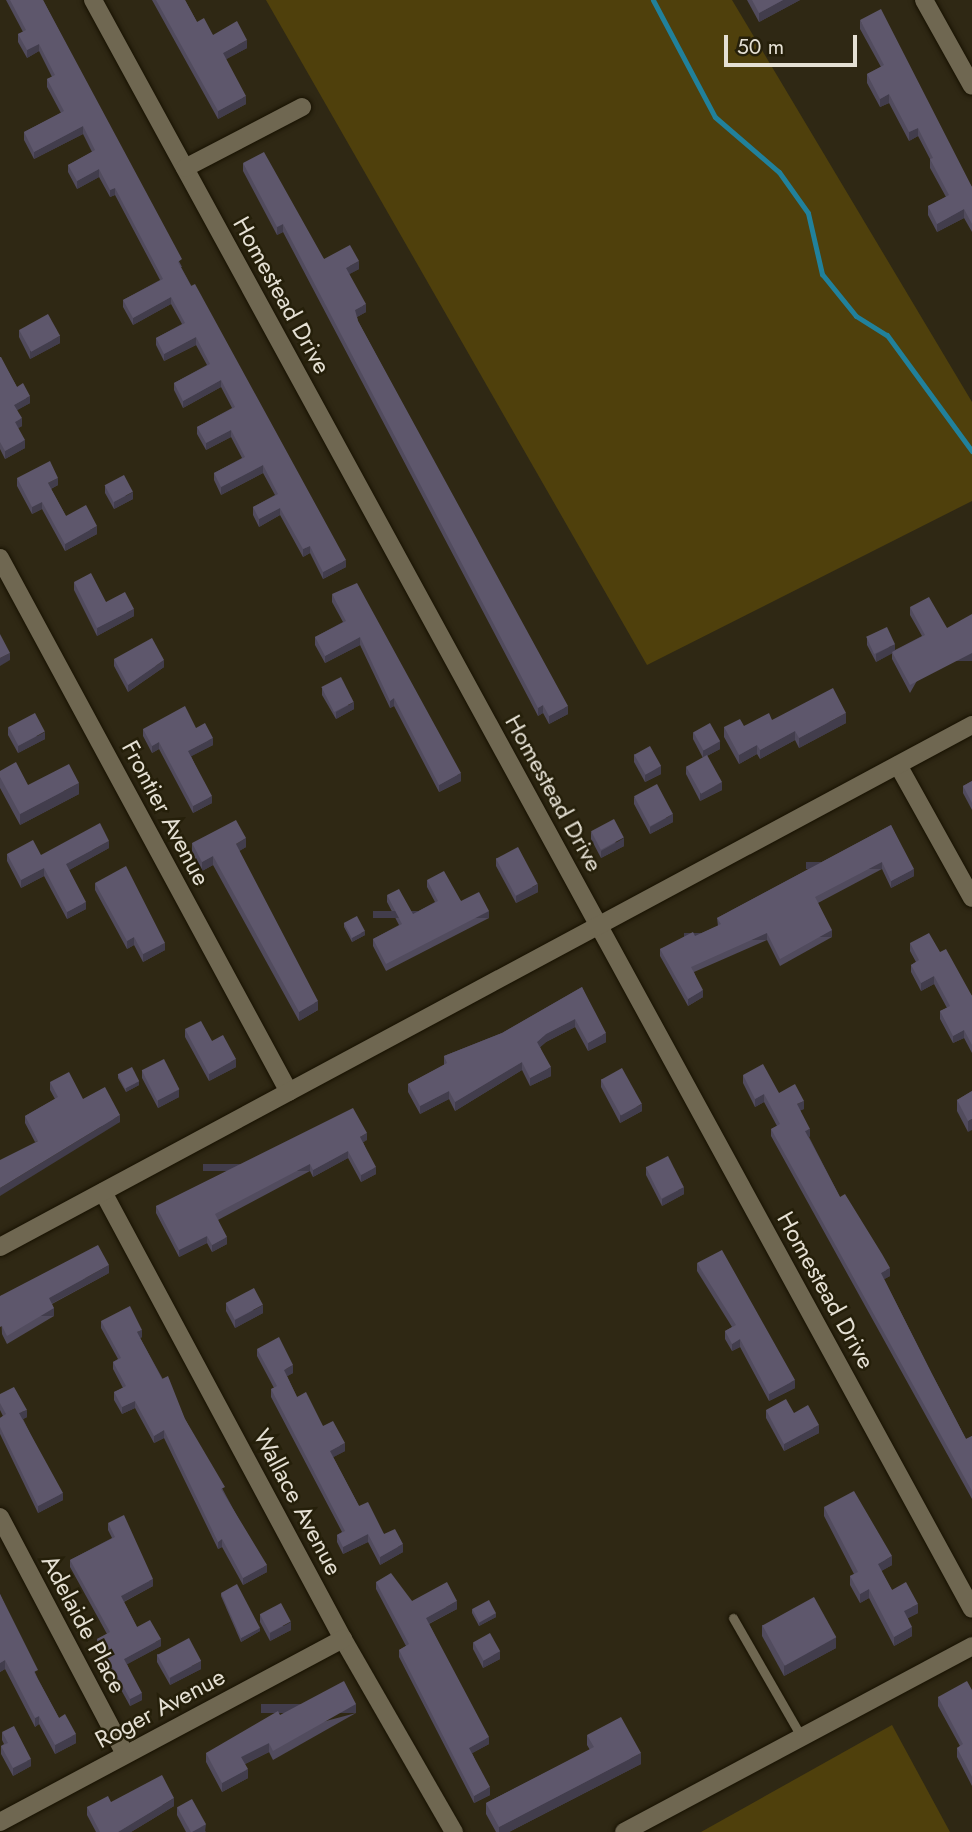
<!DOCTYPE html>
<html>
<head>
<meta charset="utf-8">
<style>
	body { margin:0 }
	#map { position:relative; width:972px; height:1832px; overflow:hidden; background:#2f2814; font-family:Jost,sans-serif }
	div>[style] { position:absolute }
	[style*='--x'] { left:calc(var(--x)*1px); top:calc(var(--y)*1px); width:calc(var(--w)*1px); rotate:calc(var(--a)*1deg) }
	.green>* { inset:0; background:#4f400c }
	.stream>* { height:5px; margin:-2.5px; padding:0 2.5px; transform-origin:2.5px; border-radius:2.5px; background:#21819b }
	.roads { filter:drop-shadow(0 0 2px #171101) drop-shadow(0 0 2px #171101) }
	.lane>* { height:9px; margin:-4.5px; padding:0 4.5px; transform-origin:4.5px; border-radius:4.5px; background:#6f6751 }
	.street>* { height:18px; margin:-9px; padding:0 9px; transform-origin:9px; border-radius:9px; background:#6f6751 }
	.wall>* { inset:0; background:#514b5d }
	.shaded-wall>* { inset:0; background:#423d4c; transform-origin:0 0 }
	.building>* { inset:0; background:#5e576c; transform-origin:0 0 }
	span { translate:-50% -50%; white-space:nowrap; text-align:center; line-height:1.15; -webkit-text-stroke:5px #251f0a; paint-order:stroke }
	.street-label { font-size:24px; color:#e5e0d4 }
	.scale { position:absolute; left:724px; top:35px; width:133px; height:32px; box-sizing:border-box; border:4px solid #e5e0d4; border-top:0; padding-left:9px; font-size:21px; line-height:24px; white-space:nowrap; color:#e5e0d4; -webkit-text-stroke:5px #251f0a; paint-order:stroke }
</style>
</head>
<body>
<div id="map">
	<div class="green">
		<i style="clip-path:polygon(266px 0,732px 0,972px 402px,972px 501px,647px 665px)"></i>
		<i style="clip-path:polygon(892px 1725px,950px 1832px,701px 1832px)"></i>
	</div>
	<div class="stream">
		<i style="--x:653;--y:0;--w:132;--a:62.1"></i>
		<i style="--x:715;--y:117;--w:84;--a:40.7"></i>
		<i style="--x:779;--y:172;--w:50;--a:54.7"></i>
		<i style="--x:808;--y:213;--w:63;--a:77.1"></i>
		<i style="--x:822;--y:274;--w:54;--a:51"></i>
		<i style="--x:856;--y:316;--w:36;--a:32"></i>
		<i style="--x:887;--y:335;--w:144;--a:53.8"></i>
	</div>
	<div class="roads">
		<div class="lane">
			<i style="--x:733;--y:1618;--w:138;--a:60.1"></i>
		</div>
		<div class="street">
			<i style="--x:93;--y:0;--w:1833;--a:61.35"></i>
			<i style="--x:924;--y:0;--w:98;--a:60.8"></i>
			<i style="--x:185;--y:168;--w:132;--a:-27.5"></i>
			<i style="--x:0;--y:558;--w:607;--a:61.58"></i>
			<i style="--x:898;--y:765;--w:152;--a:60.9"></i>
			<i style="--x:103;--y:1192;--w:507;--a:61.77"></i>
			<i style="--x:343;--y:1639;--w:223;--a:60.1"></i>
			<i style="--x:0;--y:1247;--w:1103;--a:-28.24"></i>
			<i style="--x:0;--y:1517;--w:268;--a:62.2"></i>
			<i style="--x:0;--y:1822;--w:389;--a:-28.1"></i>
			<i style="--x:624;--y:1832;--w:395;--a:-28.1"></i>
		</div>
	</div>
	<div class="wall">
		<i style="clip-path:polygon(6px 0,43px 0,182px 267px,181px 267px,346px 567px,323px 579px,310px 553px,303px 557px,280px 515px,259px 527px,253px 515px,253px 507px,275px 495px,263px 473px,221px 495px,214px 480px,214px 473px,242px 458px,231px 437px,206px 450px,197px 434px,197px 427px,232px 408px,221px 387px,183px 408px,174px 390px,174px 383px,207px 365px,196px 345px,164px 361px,156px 345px,156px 338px,182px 324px,171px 304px,133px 325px,123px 307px,123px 300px,160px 280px,115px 195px,110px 197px,99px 177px,77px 189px,68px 172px,68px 165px,92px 152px,83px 134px,34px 159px,24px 140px,24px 132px,61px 113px,47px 87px,47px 79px,52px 77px,39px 51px,27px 58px,18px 42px,18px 34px,23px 32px)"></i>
		<i style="clip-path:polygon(152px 0,185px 0,197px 22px,213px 35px,247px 48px,226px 59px,246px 104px,218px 119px)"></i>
		<i style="clip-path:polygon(747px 0,800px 0,759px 22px)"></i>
		<i style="clip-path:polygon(860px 20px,972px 187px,972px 232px,964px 218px,937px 232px,928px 215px,928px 206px,946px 197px,930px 168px,930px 159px,918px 136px,909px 141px,889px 103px,880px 107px,867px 83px,867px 74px,881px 67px,860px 29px)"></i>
		<i style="clip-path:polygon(243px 163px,324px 259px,359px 269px,349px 274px,366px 312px,357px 317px,358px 321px,568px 714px,549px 724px,543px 713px,538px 716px,283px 232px,277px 235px,243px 171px)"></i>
		<i style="clip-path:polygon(19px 330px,60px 343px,30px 359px,19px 337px)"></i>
		<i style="clip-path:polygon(0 357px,17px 387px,30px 403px,17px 410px,22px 426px,18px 428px,25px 448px,5px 459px,0 449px)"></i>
		<i style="clip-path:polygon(17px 478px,58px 485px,51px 489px,66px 516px,97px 534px,65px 551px,42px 509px,32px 514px,17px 486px)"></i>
		<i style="clip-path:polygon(105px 486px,133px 499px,114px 509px,105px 493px)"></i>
		<i style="clip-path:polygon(74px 582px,106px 602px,134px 616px,97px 636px,74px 590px)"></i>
		<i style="clip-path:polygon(332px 594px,461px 781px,439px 792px,394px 706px,390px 708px,360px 645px,325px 663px,315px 645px,315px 637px,343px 622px,332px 602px)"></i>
		<i style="clip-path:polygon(910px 607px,947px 628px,910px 693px,892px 659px,892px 653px,876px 662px,867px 645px,867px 638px,895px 650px,922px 636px,910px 615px)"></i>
		<i style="clip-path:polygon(114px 659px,164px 667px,128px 692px,114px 666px)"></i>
		<i style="clip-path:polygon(322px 688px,354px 709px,336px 719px,322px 695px)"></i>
		<i style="clip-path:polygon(772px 720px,846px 723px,799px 748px,795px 740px,760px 759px,757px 754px,739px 764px,724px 737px,724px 727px,744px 726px)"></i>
		<i style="clip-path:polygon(8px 727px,45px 739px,18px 753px,8px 735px)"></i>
		<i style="clip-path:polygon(196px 728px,213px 745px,191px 756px,212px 803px,193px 813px,159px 749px,152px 753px,143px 736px,143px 729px)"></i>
		<i style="clip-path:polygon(693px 732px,720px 749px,703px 758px,693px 739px)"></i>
		<i style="clip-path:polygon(634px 754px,661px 774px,645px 782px,634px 762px)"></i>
		<i style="clip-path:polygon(686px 767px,722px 790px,700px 801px,686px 774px)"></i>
		<i style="clip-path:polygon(0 771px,28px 785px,79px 794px,20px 825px,0 788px)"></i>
		<i style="clip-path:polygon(972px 781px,972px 810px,963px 793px,963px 786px)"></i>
		<i style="clip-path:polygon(634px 797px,673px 822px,650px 834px,634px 804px)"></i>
		<i style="clip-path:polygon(891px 825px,914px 876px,891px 888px,882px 869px,818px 903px,832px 937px,780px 966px,767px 940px,694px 972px,703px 997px,688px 1006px,660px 956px,660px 949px,695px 936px,718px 926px,717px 918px)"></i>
		<i style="clip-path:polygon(591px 832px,624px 846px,601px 858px,591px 839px)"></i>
		<i style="clip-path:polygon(192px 843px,246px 847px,239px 851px,318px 1010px,299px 1021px,213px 865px,202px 871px,192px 852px)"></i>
		<i style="clip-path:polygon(109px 848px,69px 870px,86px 909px,67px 919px,44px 876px,21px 888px,7px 861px,7px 854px,41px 855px)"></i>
		<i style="clip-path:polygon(496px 858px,538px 892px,516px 903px,496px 866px)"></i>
		<i style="clip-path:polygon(427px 880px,489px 918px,386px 971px,373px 946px,373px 939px,399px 925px,387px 902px,387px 895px,413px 914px,435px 902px,427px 887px)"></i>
		<i style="clip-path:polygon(95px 883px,165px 950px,143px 962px,134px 945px,127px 949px,95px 890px)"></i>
		<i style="clip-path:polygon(344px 923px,365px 935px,352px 942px,344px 927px)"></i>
		<i style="clip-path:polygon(910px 943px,940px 952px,972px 996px,972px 1053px,964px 1038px,953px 1043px,940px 1019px,940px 1011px,947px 1008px,934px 984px,921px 991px,911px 972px,911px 965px,916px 962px,910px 951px)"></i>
		<i style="clip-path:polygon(582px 987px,606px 1042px,588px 1051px,575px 1027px,546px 1042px,540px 1047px,551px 1076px,530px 1086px,522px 1070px,455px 1111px,449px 1099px,420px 1114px,408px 1092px,408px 1084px,444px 1065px,444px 1056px,502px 1033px)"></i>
		<i style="clip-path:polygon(185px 1029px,212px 1041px,236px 1067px,209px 1081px,185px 1037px)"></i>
		<i style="clip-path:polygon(142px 1070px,179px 1097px,158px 1108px,142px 1078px)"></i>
		<i style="clip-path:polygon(118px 1074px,139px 1085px,126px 1092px,118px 1078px)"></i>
		<i style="clip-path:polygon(743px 1075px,779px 1093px,804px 1109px,800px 1110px,810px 1136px,809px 1137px,840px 1197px,890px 1276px,884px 1279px,932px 1374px,966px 1439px,972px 1436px,972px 1499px,771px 1136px,771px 1129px,777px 1126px,764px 1102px,755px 1107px,743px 1083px)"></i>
		<i style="clip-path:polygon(601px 1079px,642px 1111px,620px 1123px,601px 1087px)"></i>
		<i style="clip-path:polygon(50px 1082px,83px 1099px,120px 1122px,35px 1142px,25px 1123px,25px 1116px,55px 1099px,50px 1090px)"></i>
		<i style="clip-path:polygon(972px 1091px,968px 1132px,957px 1111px,957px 1100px)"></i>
		<i style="clip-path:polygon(367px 1140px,363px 1142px,376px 1174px,361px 1182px,348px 1158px,313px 1177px,310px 1171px,218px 1220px,227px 1244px,212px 1252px,207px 1243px,179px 1257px,156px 1213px,156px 1206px)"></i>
		<i style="clip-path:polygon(646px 1167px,684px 1194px,662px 1206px,646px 1175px)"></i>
		<i style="clip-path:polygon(697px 1263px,795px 1388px,769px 1401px,740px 1347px,732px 1351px,725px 1339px,725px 1331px,732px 1327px,697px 1271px)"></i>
		<i style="clip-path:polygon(109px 1273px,52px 1304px,54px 1316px,7px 1344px,2px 1334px,0 1296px)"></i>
		<i style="clip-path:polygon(226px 1303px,263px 1313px,235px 1328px,226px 1311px)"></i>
		<i style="clip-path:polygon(101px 1321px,142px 1337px,140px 1338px,185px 1419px,267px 1572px,243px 1585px,222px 1547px,218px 1549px,164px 1438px,154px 1443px,135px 1408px,122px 1414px,114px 1400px,114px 1392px,123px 1388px,113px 1369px,113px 1362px,118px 1359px,101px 1328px)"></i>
		<i style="clip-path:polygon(257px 1349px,293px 1373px,287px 1376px,297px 1397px,345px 1451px,333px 1457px,359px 1506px,384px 1534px,403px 1552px,380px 1565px,368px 1542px,343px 1554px,337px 1542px,337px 1535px,342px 1532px,271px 1397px,271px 1389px,274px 1388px,257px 1356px)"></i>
		<i style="clip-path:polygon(0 1394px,27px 1417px,23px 1419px,63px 1500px,38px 1513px,0 1434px,0 1418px,3px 1416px,0 1410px)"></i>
		<i style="clip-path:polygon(766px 1410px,794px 1413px,819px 1433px,784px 1451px,766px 1418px)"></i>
		<i style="clip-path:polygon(824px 1507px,892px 1565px,881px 1571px,892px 1590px,918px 1613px,908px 1618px,912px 1636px,894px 1646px,869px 1598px,860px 1603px,850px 1585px,850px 1576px,854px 1574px,824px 1516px)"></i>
		<i style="clip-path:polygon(108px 1523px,153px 1586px,124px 1602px,137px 1627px,161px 1646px,127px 1664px,142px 1700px,130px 1706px,97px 1646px,97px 1639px,107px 1634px,70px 1567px,70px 1560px,112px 1538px,108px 1530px)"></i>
		<i style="clip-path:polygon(376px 1582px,412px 1601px,457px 1609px,429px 1624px,489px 1744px,472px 1753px,490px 1795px,474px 1803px,399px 1657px,399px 1650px,406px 1646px,376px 1589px)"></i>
		<i style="clip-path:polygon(221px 1593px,260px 1631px,241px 1642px,221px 1596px)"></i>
		<i style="clip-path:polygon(0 1594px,38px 1679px,59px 1718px,76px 1743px,55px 1754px,39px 1724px,35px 1727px,5px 1669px,0 1672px)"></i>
		<i style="clip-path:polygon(472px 1609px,496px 1617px,479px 1626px,472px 1613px)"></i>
		<i style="clip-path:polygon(260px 1614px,291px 1630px,270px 1641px,260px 1622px)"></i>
		<i style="clip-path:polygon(762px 1625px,836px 1648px,784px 1676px,762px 1636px)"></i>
		<i style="clip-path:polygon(473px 1642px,500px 1659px,483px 1668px,473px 1649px)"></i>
		<i style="clip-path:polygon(157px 1654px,201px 1669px,170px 1685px,157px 1662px)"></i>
		<i style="clip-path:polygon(972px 1690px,972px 1786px,957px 1757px,957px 1748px,960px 1746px,938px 1706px,938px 1697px)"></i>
		<i style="clip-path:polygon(356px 1713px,273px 1760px,269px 1752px,245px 1764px,248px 1778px,222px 1792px,206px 1762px,206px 1753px)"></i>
		<i style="clip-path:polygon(2px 1732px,31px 1766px,13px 1776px,1px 1754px,1px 1746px,4px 1744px,2px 1740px)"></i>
		<i style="clip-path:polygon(587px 1735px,641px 1764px,509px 1832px,496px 1832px,486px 1814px,486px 1803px,590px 1750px,587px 1745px)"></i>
		<i style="clip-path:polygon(111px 1802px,174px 1806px,131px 1832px,96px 1832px,87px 1815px,87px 1807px)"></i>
		<i style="clip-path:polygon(177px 1807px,206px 1832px,186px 1832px,177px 1815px)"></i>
	</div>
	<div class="shaded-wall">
		<i style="clip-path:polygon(783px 0,800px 0,759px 22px,759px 13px)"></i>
		<i style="clip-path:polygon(247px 40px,247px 48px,223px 61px,223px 53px)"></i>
		<i style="clip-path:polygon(39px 44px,39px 51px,27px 58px,27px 50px)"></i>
		<i style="clip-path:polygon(889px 94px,889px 103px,880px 107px,880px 99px)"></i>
		<i style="clip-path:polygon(246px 96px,246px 104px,218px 119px,218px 111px)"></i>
		<i style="clip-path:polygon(83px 126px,83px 134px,34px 159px,34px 152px)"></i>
		<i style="clip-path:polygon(918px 128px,918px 136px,909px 141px,909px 132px)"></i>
		<i style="clip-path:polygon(99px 169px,99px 177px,77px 189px,77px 181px)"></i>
		<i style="clip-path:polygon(115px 188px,115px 195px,110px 197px,110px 190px)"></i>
		<i style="clip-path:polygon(964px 209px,964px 218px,937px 232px,937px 224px)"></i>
		<i style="clip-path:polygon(283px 224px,283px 232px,277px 235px,277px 227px)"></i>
		<i style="clip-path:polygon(359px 261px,359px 269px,346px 276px,346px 268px)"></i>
		<i style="clip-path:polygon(171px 297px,171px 304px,133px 325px,133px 318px)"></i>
		<i style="clip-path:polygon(366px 304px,366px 312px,355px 318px,355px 310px)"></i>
		<i style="clip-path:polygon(60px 336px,60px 343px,30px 359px,30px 351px)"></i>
		<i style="clip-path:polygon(196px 337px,196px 345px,164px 361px,164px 354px)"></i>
		<i style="clip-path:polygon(221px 380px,221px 387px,183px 408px,183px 401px)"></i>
		<i style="clip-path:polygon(30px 396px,30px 403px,14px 412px,14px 405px)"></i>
		<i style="clip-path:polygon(22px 418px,22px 426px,15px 430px,15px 422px)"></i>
		<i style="clip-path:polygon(231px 430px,231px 437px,206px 450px,206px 443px)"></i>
		<i style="clip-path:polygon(25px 440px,25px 448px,5px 459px,5px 451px)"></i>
		<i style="clip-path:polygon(263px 465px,263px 473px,221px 495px,221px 487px)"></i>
		<i style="clip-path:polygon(58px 478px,58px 485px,48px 490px,48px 483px)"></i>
		<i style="clip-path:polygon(133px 492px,133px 499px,114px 509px,114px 502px)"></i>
		<i style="clip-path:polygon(42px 502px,42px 509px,32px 514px,32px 507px)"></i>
		<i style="clip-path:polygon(280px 508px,280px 515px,259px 527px,259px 519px)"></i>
		<i style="clip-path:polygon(97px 526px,97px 534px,65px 551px,65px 544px)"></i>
		<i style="clip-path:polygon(310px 546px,310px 553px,303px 557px,303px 549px)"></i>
		<i style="clip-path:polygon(346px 560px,346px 567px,323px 579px,323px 572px)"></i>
		<i style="clip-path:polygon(134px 609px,134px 616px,97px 636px,97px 628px)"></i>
		<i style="clip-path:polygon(360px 637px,360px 645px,325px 663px,325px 656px)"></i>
		<i style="clip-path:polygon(895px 644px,895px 652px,876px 662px,876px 654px)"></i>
		<i style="clip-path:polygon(10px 653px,10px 660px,0 666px,0 658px)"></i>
		<i style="left:972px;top:653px;width:8px;height:70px;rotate:90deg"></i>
		<i style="clip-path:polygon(164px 660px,164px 667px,128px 692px,128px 685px)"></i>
		<i style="clip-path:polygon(394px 698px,394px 706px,390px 708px,390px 701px)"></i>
		<i style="clip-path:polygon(354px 702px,354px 709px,336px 719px,336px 712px)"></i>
		<i style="clip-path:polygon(543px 705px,543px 713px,538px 716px,538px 708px)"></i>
		<i style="clip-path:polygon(568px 706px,568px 714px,549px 724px,549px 716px)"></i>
		<i style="clip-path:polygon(846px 713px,846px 723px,799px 748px,799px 738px)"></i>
		<i style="clip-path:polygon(795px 731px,795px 740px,760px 759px,760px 750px)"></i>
		<i style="clip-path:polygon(45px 732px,45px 739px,18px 753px,18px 746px)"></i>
		<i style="clip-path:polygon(213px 738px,213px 745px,188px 758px,188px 751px)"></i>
		<i style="clip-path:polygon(720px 741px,720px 749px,703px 758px,703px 750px)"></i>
		<i style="clip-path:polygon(159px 742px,159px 749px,152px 753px,152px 746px)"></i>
		<i style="clip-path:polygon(757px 745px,757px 754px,739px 764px,739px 755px)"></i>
		<i style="clip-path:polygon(661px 766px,661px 774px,645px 782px,645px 774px)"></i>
		<i style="clip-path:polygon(461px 773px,461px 781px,439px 792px,439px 785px)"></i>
		<i style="clip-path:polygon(722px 782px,722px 790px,700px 801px,700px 793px)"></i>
		<i style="clip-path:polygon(79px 783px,79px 794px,20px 825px,20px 814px)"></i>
		<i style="clip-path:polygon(212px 796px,212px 803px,193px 813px,193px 806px)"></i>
		<i style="clip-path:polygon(673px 814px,673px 822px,650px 834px,650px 827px)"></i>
		<i style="clip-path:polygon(246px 838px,246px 847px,236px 853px,236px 844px)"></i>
		<i style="clip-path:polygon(624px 838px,624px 846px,601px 858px,601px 851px)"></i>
		<i style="clip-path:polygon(109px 841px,109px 848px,66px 872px,66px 864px)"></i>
		<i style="clip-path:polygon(213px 856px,213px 865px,202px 871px,202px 862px)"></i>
		<i style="left:882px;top:862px;width:7px;height:76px;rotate:90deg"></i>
		<i style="clip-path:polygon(44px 868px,44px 876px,21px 888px,21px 880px)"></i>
		<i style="clip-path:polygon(914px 869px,914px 876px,891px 888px,891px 881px)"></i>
		<i style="clip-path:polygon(538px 884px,538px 892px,516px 903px,516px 896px)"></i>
		<i style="clip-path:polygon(86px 902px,86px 909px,67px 919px,67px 912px)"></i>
		<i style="left:489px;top:911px;width:7px;height:116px;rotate:90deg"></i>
		<i style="left:832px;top:930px;width:7px;height:60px;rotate:90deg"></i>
		<i style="clip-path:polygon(365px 931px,365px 935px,352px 942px,352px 938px)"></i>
		<i style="left:767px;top:933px;width:7px;height:83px;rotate:90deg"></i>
		<i style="clip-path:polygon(134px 937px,134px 945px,127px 949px,127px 941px)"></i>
		<i style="clip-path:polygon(165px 943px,165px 950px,143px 962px,143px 954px)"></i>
		<i style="clip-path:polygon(934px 976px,934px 984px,921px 991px,921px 983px)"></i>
		<i style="clip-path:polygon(703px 990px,703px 997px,688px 1006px,688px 999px)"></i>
		<i style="clip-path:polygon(318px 1001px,318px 1010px,299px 1021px,299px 1012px)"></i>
		<i style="clip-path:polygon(575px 1019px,575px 1027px,546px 1042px,537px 1050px,537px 1042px,546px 1034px)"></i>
		<i style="clip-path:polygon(964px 1030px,964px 1038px,953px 1043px,953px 1036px)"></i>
		<i style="clip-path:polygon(606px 1033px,606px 1042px,588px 1051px,588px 1043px)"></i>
		<i style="clip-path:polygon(236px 1059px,236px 1067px,209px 1081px,209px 1074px)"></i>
		<i style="clip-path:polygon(522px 1062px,522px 1070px,455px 1111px,455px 1102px)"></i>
		<i style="clip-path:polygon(551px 1067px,551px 1076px,530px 1086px,530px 1078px)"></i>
		<i style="clip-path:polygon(139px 1081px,139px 1085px,126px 1092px,126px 1088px)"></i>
		<i style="clip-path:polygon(179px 1089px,179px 1097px,158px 1108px,158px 1100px)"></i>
		<i style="clip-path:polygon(449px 1091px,449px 1099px,420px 1114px,420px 1106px)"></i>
		<i style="clip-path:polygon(764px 1094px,764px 1102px,755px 1107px,755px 1099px)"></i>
		<i style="clip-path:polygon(804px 1101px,804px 1109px,797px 1112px,797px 1104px)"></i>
		<i style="clip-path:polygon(642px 1104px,642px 1111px,620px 1123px,620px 1115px)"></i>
		<i style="clip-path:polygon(120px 1115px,120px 1122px,0 1196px,0 1188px)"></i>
		<i style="clip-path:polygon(972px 1119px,972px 1130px,968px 1132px,968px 1121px)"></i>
		<i style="clip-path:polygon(810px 1129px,810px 1136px,805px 1139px,805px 1131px)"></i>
		<i style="clip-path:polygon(367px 1133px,367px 1140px,360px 1144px,360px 1137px)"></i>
		<i style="clip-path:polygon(348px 1151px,348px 1158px,313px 1177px,313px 1170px)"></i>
		<i style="left:310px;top:1164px;width:7px;height:107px;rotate:90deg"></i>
		<i style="clip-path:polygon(376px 1167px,376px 1174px,361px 1182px,361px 1175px)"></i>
		<i style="clip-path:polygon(684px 1187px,684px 1194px,662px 1206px,662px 1199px)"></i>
		<i style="clip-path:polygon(207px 1236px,207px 1243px,179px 1257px,179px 1250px)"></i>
		<i style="clip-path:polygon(227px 1237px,227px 1244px,212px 1252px,212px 1245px)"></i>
		<i style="clip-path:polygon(109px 1265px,109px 1273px,49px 1305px,49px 1298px)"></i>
		<i style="clip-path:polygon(890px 1268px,890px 1276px,881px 1281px,881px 1273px)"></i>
		<i style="clip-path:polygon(263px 1305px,263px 1313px,235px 1328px,235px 1320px)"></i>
		<i style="left:54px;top:1308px;width:8px;height:55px;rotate:90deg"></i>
		<i style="clip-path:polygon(142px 1330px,142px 1337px,137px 1340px,137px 1332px)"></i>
		<i style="clip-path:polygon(740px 1339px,740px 1347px,732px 1351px,732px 1344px)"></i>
		<i style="clip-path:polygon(293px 1365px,293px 1373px,284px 1378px,284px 1370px)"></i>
		<i style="clip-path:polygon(795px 1380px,795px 1388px,769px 1401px,769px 1394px)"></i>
		<i style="clip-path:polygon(135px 1401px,135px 1408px,122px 1414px,122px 1407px)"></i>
		<i style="clip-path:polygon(27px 1410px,27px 1417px,19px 1421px,19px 1413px)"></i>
		<i style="clip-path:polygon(819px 1425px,819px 1433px,784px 1451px,784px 1444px)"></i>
		<i style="clip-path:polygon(164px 1430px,164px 1438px,154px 1443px,154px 1436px)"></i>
		<i style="clip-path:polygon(345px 1443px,345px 1451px,330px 1459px,330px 1451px)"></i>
		<i style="clip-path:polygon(63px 1493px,63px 1500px,38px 1513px,38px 1506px)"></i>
		<i style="clip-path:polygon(368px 1534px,368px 1542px,343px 1554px,343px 1547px)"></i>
		<i style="clip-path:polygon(222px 1539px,222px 1547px,218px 1549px,218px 1542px)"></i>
		<i style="clip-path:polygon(403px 1544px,403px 1552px,380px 1565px,380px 1557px)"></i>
		<i style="clip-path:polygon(892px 1556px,892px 1565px,878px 1573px,878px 1564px)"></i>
		<i style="clip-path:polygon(267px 1565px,267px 1572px,243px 1585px,243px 1578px)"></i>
		<i style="clip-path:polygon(153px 1579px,153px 1586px,121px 1603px,121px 1596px)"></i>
		<i style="clip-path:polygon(869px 1589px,869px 1598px,860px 1603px,860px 1594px)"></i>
		<i style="clip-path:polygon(457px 1601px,457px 1609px,426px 1625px,426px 1618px)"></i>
		<i style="clip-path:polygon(918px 1604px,918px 1613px,904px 1620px,904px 1611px)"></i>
		<i style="clip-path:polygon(496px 1613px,496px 1617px,479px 1626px,479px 1623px)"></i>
		<i style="clip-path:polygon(291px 1622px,291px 1630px,270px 1641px,270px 1633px)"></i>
		<i style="clip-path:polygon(912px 1627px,912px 1636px,894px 1646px,894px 1637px)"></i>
		<i style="clip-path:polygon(260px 1628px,260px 1631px,241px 1642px,241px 1638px)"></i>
		<i style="clip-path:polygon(836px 1637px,836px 1648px,784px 1676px,784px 1664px)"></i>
		<i style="clip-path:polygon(161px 1639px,161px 1646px,124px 1666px,124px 1659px)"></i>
		<i style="clip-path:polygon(500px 1651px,500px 1659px,483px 1668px,483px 1661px)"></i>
		<i style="clip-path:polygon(5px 1660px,5px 1669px,0 1672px,0 1663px)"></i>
		<i style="clip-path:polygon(201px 1661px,201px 1669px,170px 1685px,170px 1678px)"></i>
		<i style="clip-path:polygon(142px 1693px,142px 1700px,130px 1706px,130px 1699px)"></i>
		<i style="left:356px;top:1704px;width:9px;height:95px;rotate:90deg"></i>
		<i style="clip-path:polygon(39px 1716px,39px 1724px,35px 1727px,35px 1718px)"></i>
		<i style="clip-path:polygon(76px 1734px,76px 1743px,55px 1754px,55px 1745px)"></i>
		<i style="clip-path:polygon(489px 1737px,489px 1744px,469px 1755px,469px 1748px)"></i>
		<i style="clip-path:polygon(269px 1743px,269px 1752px,241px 1766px,241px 1757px)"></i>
		<i style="clip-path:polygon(641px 1753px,641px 1764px,509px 1832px,499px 1832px,499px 1827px)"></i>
		<i style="clip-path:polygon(31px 1759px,31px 1766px,13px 1776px,13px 1768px)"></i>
		<i style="clip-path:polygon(248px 1769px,248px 1778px,222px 1792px,222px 1783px)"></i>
		<i style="clip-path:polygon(490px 1787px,490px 1795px,474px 1803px,474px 1796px)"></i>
		<i style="clip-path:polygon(174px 1798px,174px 1806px,131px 1832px,118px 1832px)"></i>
		<i style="clip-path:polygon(206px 1824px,205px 1832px,191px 1832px)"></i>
	</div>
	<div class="building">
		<i style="clip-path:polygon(10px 0,43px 0,182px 259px,178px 262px,191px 286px,195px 284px,346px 560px,323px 572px,310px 546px,303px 549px,280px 508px,259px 519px,253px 507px,278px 494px,263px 465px,221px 487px,214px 473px,245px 457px,231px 430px,206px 443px,197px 427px,235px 407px,221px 380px,183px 401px,174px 383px,210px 364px,196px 337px,164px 354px,156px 338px,185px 323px,171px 297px,133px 318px,123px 300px,163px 279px,115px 188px,110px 190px,99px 169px,77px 181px,68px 165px,95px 150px,83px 126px,34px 152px,24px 132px,64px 111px,47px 79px,55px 75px,39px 44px,27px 50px,18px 34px,26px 30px)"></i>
		<i style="clip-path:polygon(156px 0,185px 0,197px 22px,204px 18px,213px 35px,237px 21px,247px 40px,223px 53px,246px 96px,218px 111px)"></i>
		<i style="clip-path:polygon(752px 0,783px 0,759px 13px)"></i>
		<i style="clip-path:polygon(881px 9px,972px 187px,972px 224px,964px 209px,937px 224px,928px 206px,949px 195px,930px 159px,933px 158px,918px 128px,909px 132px,889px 94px,880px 99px,867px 74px,884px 65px,860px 20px)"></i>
		<i style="clip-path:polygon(264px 152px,324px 259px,350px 245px,359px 261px,346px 268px,366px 304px,355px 310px,358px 321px,568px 706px,549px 716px,543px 705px,538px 708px,283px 224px,277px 227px,243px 163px)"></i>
		<i style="left:48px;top:314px;width:25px;height:33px;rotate:61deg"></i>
		<i style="clip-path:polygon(0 357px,1px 357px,17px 387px,23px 383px,30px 396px,14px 405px,22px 418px,15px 422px,25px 440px,5px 451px,0 442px)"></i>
		<i style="clip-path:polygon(50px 461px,58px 478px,48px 483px,66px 516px,86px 505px,97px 526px,65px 544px,42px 502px,32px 507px,17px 478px)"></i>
		<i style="left:124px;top:475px;width:19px;height:22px;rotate:62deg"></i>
		<i style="clip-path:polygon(91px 573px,106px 602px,125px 592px,134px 609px,97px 628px,74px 582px)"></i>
		<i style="clip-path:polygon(357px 583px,461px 773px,439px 785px,394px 698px,390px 701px,360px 637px,325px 656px,315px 637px,346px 621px,332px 594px)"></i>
		<i style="clip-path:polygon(929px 597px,947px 628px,972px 614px,972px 653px,910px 685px,892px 652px,925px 635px,910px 607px)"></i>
		<i style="left:887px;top:627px;width:19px;height:23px;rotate:65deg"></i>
		<i style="clip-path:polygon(0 634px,10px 653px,0 658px)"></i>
		<i style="clip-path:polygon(152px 638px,164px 660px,128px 685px,114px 659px)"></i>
		<i style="left:341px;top:677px;width:28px;height:22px;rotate:63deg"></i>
		<i style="clip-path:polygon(833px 688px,846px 713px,799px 738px,795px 731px,760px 750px,757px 745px,739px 755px,724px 727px,740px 719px,744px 726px,769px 713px,772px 720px)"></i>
		<i style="clip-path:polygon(185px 706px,196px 728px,205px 723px,213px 738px,188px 751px,212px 796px,193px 806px,159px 742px,152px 746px,143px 729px)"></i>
		<i style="left:35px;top:713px;width:21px;height:30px;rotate:62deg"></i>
		<i style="left:710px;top:723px;width:21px;height:19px;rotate:61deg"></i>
		<i style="left:650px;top:746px;width:23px;height:18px;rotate:61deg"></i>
		<i style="left:707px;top:755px;width:31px;height:24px;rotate:61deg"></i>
		<i style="clip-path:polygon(16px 762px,28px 785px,69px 764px,79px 783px,20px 814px,0 777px,0 771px)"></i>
		<i style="clip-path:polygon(972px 781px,972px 803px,963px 786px)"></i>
		<i style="left:657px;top:784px;width:34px;height:26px;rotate:62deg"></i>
		<i style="left:614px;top:819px;width:21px;height:26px;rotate:62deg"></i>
		<i style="clip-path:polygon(236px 820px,246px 838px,236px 844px,318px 1001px,299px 1012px,213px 856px,202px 862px,192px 843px)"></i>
		<i style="clip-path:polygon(100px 823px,109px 841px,66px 864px,86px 902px,67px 912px,44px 868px,21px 880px,7px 854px,33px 840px,41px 855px)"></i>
		<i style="clip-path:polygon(891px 825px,914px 869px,891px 881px,882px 862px,815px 897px,832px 930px,780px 959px,767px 933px,691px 967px,703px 990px,688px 999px,660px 949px,693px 932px,695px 936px,721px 924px,717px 918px)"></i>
		<i style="left:518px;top:847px;width:42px;height:25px;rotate:62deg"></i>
		<i style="clip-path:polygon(126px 866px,165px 943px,143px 954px,134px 937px,127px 941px,95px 883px)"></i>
		<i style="clip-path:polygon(444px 871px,461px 901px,479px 892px,489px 911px,386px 964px,373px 939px,402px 924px,387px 895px,399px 889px,413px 914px,438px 901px,427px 880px)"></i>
		<i style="left:357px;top:916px;width:17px;height:15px;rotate:62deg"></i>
		<i style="clip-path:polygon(929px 933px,940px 952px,946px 949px,972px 996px,972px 1045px,964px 1030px,953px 1036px,940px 1011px,950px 1006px,934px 976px,921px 983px,911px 965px,919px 960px,910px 943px)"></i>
		<i style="clip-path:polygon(582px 987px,606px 1033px,588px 1043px,575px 1019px,546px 1034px,537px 1042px,551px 1067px,530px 1078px,522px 1062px,455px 1102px,449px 1091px,420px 1106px,408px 1084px,447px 1063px,444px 1056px,502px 1033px)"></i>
		<i style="clip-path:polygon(201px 1021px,212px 1041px,223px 1035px,236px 1059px,209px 1074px,185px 1029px)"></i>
		<i style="left:164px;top:1059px;width:34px;height:25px;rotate:63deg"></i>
		<i style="clip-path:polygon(763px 1064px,779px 1093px,795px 1084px,804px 1101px,797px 1104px,810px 1129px,805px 1131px,840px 1197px,845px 1194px,882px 1254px,890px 1268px,881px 1273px,932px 1374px,966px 1439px,972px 1436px,972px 1491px,771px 1129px,780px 1124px,764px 1094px,755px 1099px,743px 1075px)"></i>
		<i style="left:132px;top:1067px;width:16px;height:16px;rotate:63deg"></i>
		<i style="left:622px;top:1068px;width:41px;height:24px;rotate:61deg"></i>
		<i style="clip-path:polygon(69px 1072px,83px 1099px,105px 1087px,120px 1115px,0 1188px,0 1160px,38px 1141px,25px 1116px,58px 1097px,50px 1082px)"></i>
		<i style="clip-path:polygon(972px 1091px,972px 1119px,968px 1121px,957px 1100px)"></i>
		<i style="clip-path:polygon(353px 1108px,367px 1133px,360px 1137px,376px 1167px,361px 1175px,348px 1151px,313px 1170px,310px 1164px,215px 1214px,227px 1237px,212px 1245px,207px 1236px,179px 1250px,156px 1206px)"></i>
		<i style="left:668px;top:1156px;width:35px;height:25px;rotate:63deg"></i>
		<i style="clip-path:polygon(98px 1245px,109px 1265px,49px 1298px,54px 1308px,7px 1336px,2px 1326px,0 1327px,0 1296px)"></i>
		<i style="clip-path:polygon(722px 1250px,795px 1380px,769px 1394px,740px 1339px,732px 1344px,725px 1331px,736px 1325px,697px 1263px)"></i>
		<i style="left:254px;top:1288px;width:19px;height:32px;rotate:62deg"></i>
		<i style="clip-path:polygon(130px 1306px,142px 1330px,137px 1332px,162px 1379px,168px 1376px,185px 1419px,225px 1487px,221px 1489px,267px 1565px,243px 1578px,222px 1539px,218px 1542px,164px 1430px,154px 1436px,135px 1401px,122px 1407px,114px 1392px,126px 1386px,113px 1362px,121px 1358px,101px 1321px)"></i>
		<i style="clip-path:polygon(279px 1337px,293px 1365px,284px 1370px,297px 1397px,306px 1392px,323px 1426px,333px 1421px,345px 1443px,330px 1451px,359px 1506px,368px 1502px,384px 1534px,395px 1529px,403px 1544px,380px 1557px,368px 1534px,343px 1547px,337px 1535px,345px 1531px,271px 1389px,277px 1386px,257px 1349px)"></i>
		<i style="clip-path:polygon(14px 1387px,27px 1410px,19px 1413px,63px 1493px,38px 1506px,0 1427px,0 1418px,6px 1414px,0 1403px,0 1394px)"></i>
		<i style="clip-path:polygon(786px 1399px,794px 1413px,808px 1405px,819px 1425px,784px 1444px,766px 1410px)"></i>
		<i style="clip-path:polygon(854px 1491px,892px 1556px,878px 1564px,892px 1590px,906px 1582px,918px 1604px,904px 1611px,912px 1627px,894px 1637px,869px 1589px,860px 1594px,850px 1576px,858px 1572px,824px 1507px)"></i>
		<i style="clip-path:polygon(124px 1515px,153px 1579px,121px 1596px,137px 1627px,150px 1620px,161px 1639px,124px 1659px,142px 1693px,130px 1699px,97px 1639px,110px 1632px,70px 1560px,115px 1537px,108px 1523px)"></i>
		<i style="clip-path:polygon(391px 1573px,412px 1601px,447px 1582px,457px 1601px,426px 1618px,489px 1737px,469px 1748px,490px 1787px,474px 1796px,399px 1650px,409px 1644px,376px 1582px)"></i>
		<i style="clip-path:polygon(237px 1584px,260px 1628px,241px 1638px,221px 1593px)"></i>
		<i style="clip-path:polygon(0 1594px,38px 1670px,34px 1672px,59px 1718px,65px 1714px,76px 1734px,55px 1745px,39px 1716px,35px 1718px,5px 1660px,0 1663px)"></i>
		<i style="left:814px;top:1597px;width:46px;height:59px;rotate:61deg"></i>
		<i style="left:489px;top:1600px;width:15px;height:19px;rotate:62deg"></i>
		<i style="left:281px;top:1603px;width:21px;height:24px;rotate:62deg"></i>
		<i style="left:490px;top:1633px;width:21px;height:19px;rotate:61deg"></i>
		<i style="left:189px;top:1638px;width:26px;height:36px;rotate:62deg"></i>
		<i style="clip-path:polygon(344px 1681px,356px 1704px,273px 1751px,269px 1743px,241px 1757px,248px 1769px,222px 1783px,206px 1753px,278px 1711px,280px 1715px)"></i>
		<i style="clip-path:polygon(967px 1681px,972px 1690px,972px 1777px,957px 1748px,963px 1744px,938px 1697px)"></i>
		<i style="clip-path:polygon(621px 1717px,641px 1753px,499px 1827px,486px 1803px,594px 1747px,587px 1735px)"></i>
		<i style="clip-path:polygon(14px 1726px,31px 1759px,13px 1768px,1px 1746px,8px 1743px,2px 1732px)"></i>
		<i style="clip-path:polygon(162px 1775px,174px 1798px,118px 1832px,100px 1832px,87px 1807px,108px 1796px,111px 1802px)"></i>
		<i style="left:192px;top:1799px;width:29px;height:17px;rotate:61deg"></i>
	</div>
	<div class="street-label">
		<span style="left:282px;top:295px;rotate:61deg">Homestead Drive</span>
		<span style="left:554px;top:793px;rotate:61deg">Homestead Drive</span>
		<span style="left:166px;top:813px;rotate:62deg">Frontier Avenue</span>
		<span style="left:826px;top:1290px;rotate:61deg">Homestead Drive</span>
		<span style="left:298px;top:1502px;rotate:62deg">Wallace Avenue</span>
		<span style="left:84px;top:1624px;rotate:62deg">Adelaide Place</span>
		<span style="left:160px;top:1708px;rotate:-28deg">Roger Avenue</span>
	</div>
	<div class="scale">50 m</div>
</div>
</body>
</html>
